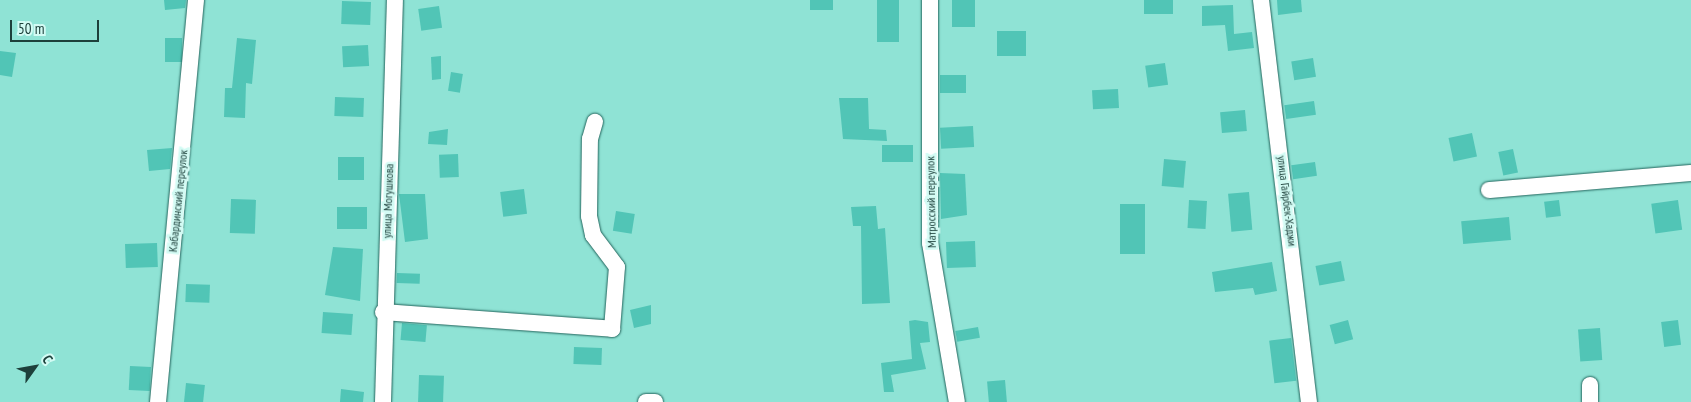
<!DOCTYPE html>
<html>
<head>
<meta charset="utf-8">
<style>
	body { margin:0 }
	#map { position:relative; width:1691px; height:402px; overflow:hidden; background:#8fe3d5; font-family:"PT Sans Narrow",sans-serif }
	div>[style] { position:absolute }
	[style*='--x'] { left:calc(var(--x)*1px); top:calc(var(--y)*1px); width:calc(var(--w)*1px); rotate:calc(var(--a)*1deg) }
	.building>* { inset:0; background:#51c5b6; transform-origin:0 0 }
	.roads { filter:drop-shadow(0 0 1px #23645c) drop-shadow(0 0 1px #23645c) }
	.minor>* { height:16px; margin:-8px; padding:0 8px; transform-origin:8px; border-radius:8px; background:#fff }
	span { translate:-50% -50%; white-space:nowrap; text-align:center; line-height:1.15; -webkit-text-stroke:5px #d3fbf4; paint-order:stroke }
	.street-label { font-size:12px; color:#1d403b }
	.north { position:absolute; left:10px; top:342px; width:50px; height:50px; -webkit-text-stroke:4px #d3fbf4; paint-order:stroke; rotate:58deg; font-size:14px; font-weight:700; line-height:20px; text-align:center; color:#1d403b }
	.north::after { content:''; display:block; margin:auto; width:18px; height:22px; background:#1d403b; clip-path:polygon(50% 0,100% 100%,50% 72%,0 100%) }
	.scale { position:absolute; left:10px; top:20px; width:89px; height:22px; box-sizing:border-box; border:2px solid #1d403b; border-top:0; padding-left:6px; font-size:15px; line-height:18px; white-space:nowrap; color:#1d403b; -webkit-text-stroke:4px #d3fbf4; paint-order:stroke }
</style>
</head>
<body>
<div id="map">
	<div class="building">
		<i style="clip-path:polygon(164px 0,186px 0,185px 8px,165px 10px)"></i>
		<i style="left:810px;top:0;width:23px;height:10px"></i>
		<i style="left:877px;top:0;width:22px;height:42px"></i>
		<i style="left:952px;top:0;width:23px;height:27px"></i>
		<i style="left:1144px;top:0;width:29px;height:14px"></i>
		<i style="clip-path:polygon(1277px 0,1301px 0,1302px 12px,1278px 15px)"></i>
		<i style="left:342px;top:1px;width:29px;height:23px;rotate:2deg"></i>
		<i style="clip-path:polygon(1233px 5px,1234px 34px,1252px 32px,1254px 48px,1228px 51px,1225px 25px,1202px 26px,1202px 6px)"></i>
		<i style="left:439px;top:6px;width:22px;height:21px;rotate:82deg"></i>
		<i style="left:997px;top:31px;width:29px;height:25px"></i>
		<i style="left:165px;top:38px;width:17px;height:24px"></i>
		<i style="clip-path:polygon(237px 38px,256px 40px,252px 84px,246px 83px,245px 118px,224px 117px,225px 88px,232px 88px)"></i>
		<i style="left:368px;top:45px;width:21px;height:26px;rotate:87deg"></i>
		<i style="clip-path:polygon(0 51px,16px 53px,12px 77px,0 75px)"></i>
		<i style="clip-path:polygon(441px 56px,441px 79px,432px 80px,431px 57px)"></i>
		<i style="left:1313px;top:58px;width:19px;height:22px;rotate:81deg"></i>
		<i style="left:1165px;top:63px;width:22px;height:20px;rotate:82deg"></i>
		<i style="left:451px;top:72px;width:12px;height:19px;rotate:9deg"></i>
		<i style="left:940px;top:75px;width:26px;height:18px"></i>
		<i style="left:1118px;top:89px;width:19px;height:26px;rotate:87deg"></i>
		<i style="left:335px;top:97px;width:29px;height:19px;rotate:2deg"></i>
		<i style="clip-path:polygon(839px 98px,868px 98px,869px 129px,886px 130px,887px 141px,843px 139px)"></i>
		<i style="left:1314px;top:101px;width:14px;height:30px;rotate:82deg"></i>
		<i style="left:1245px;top:110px;width:21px;height:25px;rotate:85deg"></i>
		<i style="left:973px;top:126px;width:21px;height:33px;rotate:87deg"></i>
		<i style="clip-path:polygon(448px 129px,447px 145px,428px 144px,429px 132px)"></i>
		<i style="left:1472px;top:133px;width:24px;height:24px;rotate:78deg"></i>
		<i style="left:913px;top:145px;width:17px;height:31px;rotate:90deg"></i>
		<i style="clip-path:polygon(172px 148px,170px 169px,149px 171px,147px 150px)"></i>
		<i style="left:1513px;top:149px;width:24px;height:15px;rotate:78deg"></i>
		<i style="left:458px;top:154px;width:23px;height:19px;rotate:88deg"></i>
		<i style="left:338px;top:157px;width:26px;height:23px"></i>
		<i style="left:1164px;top:159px;width:22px;height:27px;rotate:5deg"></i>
		<i style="left:1315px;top:162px;width:14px;height:24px;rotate:82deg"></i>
		<i style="clip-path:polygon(940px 173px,965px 174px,967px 215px,941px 219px)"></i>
		<i style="left:524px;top:189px;width:25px;height:24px;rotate:83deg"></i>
		<i style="left:1249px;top:192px;width:38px;height:21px;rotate:85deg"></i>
		<i style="clip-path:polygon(399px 194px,425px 194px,428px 239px,405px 242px)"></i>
		<i style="left:231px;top:199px;width:25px;height:34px;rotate:2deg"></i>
		<i style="left:1189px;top:200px;width:18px;height:28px;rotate:3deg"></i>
		<i style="left:1559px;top:200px;width:16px;height:15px;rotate:83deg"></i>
		<i style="left:1678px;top:200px;width:30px;height:27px;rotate:82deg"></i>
		<i style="left:1120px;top:204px;width:25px;height:50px"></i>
		<i style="clip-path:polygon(876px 206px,878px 229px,885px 228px,890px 303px,862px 304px,861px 226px,853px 226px,851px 207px)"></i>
		<i style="left:367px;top:207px;width:22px;height:30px;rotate:90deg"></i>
		<i style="left:616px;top:211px;width:19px;height:20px;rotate:9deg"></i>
		<i style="left:1509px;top:217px;width:23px;height:48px;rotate:85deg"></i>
		<i style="left:975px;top:241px;width:26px;height:29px;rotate:88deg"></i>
		<i style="left:157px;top:243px;width:24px;height:32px;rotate:88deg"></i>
		<i style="clip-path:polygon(333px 247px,363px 249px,360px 301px,325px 295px)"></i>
		<i style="left:1341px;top:261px;width:20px;height:26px;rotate:79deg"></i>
		<i style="clip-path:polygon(1272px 262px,1277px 291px,1255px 295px,1253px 288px,1215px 292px,1212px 272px)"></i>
		<i style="left:397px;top:273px;width:23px;height:10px;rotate:2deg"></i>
		<i style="left:186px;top:284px;width:24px;height:18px;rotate:2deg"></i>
		<i style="clip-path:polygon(651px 305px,651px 324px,634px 328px,630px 310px)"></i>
		<i style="left:323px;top:312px;width:30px;height:21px;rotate:4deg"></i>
		<i style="clip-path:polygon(915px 320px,928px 322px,930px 342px,920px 343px,926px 369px,891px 375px,894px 392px,884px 392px,881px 363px,912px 359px,909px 321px)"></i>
		<i style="left:1348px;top:320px;width:20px;height:19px;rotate:75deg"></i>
		<i style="left:1678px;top:320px;width:25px;height:17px;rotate:83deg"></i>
		<i style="left:402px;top:323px;width:25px;height:17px;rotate:5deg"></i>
		<i style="left:978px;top:327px;width:11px;height:23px;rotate:80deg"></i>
		<i style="left:1600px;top:328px;width:32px;height:22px;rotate:86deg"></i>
		<i style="left:1291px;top:338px;width:43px;height:22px;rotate:83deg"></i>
		<i style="left:574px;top:347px;width:28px;height:17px;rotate:2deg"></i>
		<i style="left:130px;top:366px;width:21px;height:24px;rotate:3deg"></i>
		<i style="left:419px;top:375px;width:25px;height:27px;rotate:2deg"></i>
		<i style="left:1005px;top:380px;width:22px;height:18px;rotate:85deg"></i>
		<i style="left:186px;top:383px;width:19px;height:19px;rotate:6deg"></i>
		<i style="clip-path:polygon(341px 389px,364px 392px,363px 402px,340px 402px)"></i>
	</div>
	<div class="roads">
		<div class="minor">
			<i style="--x:930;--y:0;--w:243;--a:90"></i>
			<i style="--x:930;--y:243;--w:161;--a:80.4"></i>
			<i style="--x:1261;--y:0;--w:405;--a:83.2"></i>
			<i style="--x:1489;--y:190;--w:203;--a:-4.8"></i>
			<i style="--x:383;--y:312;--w:230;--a:4.2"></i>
			<i style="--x:612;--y:329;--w:62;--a:-85.4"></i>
			<i style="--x:617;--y:267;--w:40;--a:-127"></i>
			<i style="--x:593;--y:235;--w:19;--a:-102"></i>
			<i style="--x:589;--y:216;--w:77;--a:-89.3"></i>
			<i style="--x:590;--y:139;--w:18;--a:-74"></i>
			<i style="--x:1590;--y:385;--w:17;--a:90"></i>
			<i style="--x:158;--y:402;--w:404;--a:-84.6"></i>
			<i style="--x:383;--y:402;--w:402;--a:-88.3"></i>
			<i style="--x:646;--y:402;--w:9;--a:0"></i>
		</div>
	</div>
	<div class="street-label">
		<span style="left:178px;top:201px;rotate:-84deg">Кабардинский переулок</span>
		<span style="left:388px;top:201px;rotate:-88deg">улица Могушкова</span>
		<span style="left:1287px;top:201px;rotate:83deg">улица Гайрбек-Хаджи</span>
		<span style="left:931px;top:202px;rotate:-91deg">Матросский переулок</span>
	</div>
	<div class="north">С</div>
	<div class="scale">50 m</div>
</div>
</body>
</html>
